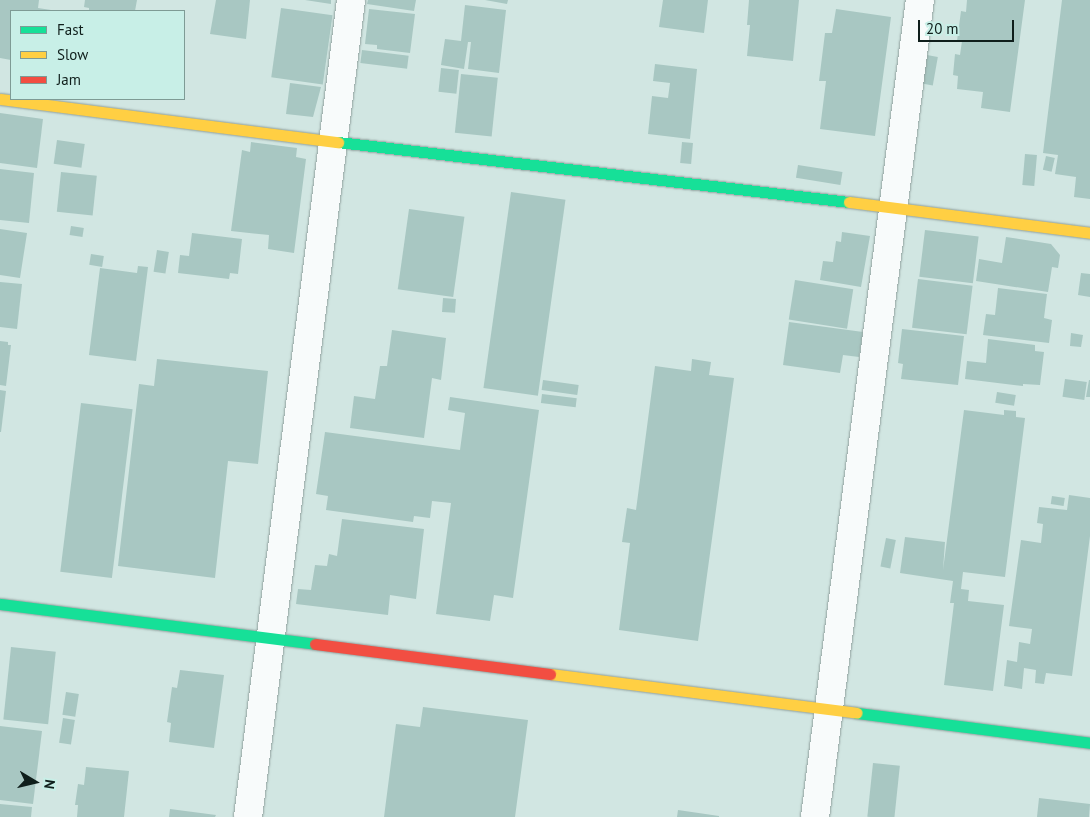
<!DOCTYPE html>
<html>
<head>
<meta charset="utf-8">
<style>
	body { margin:0 }
	#map { position:relative; width:1090px; height:817px; overflow:hidden; background:#d1e6e2; font-family:"PT Sans",sans-serif }
	div>[style] { position:absolute }
	[style*='--x'] { left:calc(var(--x)*1px); top:calc(var(--y)*1px); width:calc(var(--w)*1px); rotate:calc(var(--a)*1deg) }
	.building>* { inset:0; background:#a8c7c2; transform-origin:0 0 }
	.roads { filter:drop-shadow(0 0 1px #90a09d) drop-shadow(0 0 1px #90a09d) }
	.street>* { height:28px; margin:-14px; padding:0 14px; transform-origin:14px; border-radius:14px; background:#f8fbfb }
	.fast>* { height:11px; margin:-5.5px; padding:0 5.5px; transform-origin:5.5px; border-radius:5.5px; background:#16e098 }
	.slow>* { height:11px; margin:-5.5px; padding:0 5.5px; transform-origin:5.5px; border-radius:5.5px; background:#ffcf43 }
	.jam>* { height:11px; margin:-5.5px; padding:0 5.5px; transform-origin:5.5px; border-radius:5.5px; background:#f24e42 }
	span { translate:-50% -50%; white-space:nowrap; text-align:center; line-height:1.15; -webkit-text-stroke:4px #c8efe7; paint-order:stroke }
	.legend { position:absolute; left:10px; top:10px; width:175px; height:90px; box-sizing:border-box; background:#c8efe7; border:1px solid #7e9b95; margin:0; padding:6px 9px; list-style:none; font-size:15px; color:#0f1e1b }
	.legend li { display:flex; align-items:center; gap:10px; height:25px }
	.legend b { width:25px; border:1px solid #7e9b95 }
	.north { position:absolute; left:10px; top:757px; width:50px; height:50px; -webkit-text-stroke:4px #c8efe7; paint-order:stroke; rotate:99deg; font-size:14px; font-weight:700; line-height:20px; text-align:center; color:#0f1e1b }
	.north::after { content:''; display:block; margin:auto; width:18px; height:22px; background:#0f1e1b; clip-path:polygon(50% 0,100% 100%,50% 72%,0 100%) }
	.scale { position:absolute; left:918px; top:20px; width:96px; height:22px; box-sizing:border-box; border:2px solid #0f1e1b; border-top:0; padding-left:6px; font-size:15px; line-height:18px; white-space:nowrap; color:#0f1e1b; -webkit-text-stroke:4px #c8efe7; paint-order:stroke }
</style>
</head>
<body>
<div id="map">
	<div class="building">
		<i style="clip-path:polygon(0 0,39px 0,38px 8px,51px 10px,11px 11px,11px 60px,0 58px)"></i>
		<i style="clip-path:polygon(85px 0,137px 0,135px 11px,89px 11px,89px 8px,84px 7px)"></i>
		<i style="clip-path:polygon(216px 0,250px 0,246px 39px,210px 34px)"></i>
		<i style="clip-path:polygon(305px 0,331px 0,331px 4px)"></i>
		<i style="clip-path:polygon(368px 0,416px 0,414px 11px,367px 4px)"></i>
		<i style="clip-path:polygon(485px 0,508px 0,507px 4px)"></i>
		<i style="clip-path:polygon(663px 0,708px 0,704px 33px,659px 27px)"></i>
		<i style="clip-path:polygon(749px 0,799px 0,793px 61px,747px 56px,750px 25px,747px 25px)"></i>
		<i style="clip-path:polygon(967px 0,1025px 0,1010px 112px,981px 108px,983px 92px,957px 89px,958px 76px,953px 75px,955px 54px,960px 55px,962px 41px,957px 41px,961px 11px,966px 12px)"></i>
		<i style="clip-path:polygon(1062px 0,1090px 0,1090px 199px,1074px 197px,1076px 177px,1055px 174px,1058px 155px,1043px 153px)"></i>
		<i style="clip-path:polygon(465px 5px,506px 10px,499px 73px,468px 69px,471px 42px,468px 42px,464px 69px,441px 65px,445px 39px,461px 41px)"></i>
		<i style="left:281px;top:8px;width:52px;height:70px;rotate:8deg"></i>
		<i style="clip-path:polygon(369px 9px,415px 14px,410px 53px,377px 49px,377px 45px,365px 44px)"></i>
		<i style="clip-path:polygon(836px 9px,891px 17px,875px 136px,820px 129px,826px 81px,819px 81px,825px 33px,832px 33px)"></i>
		<i style="left:362px;top:50px;width:47px;height:13px;rotate:7deg"></i>
		<i style="left:927px;top:55px;width:11px;height:29px;rotate:10deg"></i>
		<i style="clip-path:polygon(655px 64px,697px 69px,690px 139px,648px 134px,652px 96px,668px 98px,670px 83px,653px 81px)"></i>
		<i style="left:441px;top:68px;width:18px;height:24px;rotate:6deg"></i>
		<i style="left:461px;top:74px;width:37px;height:59px;rotate:6deg"></i>
		<i style="clip-path:polygon(290px 83px,321px 87px,313px 117px,286px 114px)"></i>
		<i style="clip-path:polygon(0 113px,43px 119px,37px 168px,0 163px)"></i>
		<i style="left:57px;top:140px;width:28px;height:24px;rotate:8deg"></i>
		<i style="clip-path:polygon(251px 142px,297px 148px,296px 157px,306px 159px,294px 253px,268px 249px,269px 235px,231px 231px,242px 150px,250px 152px)"></i>
		<i style="left:682px;top:142px;width:11px;height:21px;rotate:5deg"></i>
		<i style="left:1025px;top:154px;width:12px;height:31px;rotate:5deg"></i>
		<i style="left:1046px;top:156px;width:9px;height:14px;rotate:13deg"></i>
		<i style="left:798px;top:165px;width:45px;height:13px;rotate:9deg"></i>
		<i style="clip-path:polygon(0 169px,34px 173px,29px 223px,0 220px)"></i>
		<i style="left:61px;top:172px;width:36px;height:40px;rotate:6deg"></i>
		<i style="left:511px;top:192px;width:55px;height:198px;rotate:8deg"></i>
		<i style="left:409px;top:209px;width:56px;height:81px;rotate:8deg"></i>
		<i style="left:71px;top:226px;width:13px;height:9px;rotate:9deg"></i>
		<i style="clip-path:polygon(0 229px,27px 233px,20px 278px,0 275px)"></i>
		<i style="left:925px;top:230px;width:54px;height:47px;rotate:7deg"></i>
		<i style="clip-path:polygon(842px 232px,870px 236px,861px 287px,820px 280px,823px 261px,833px 262px,836px 241px,841px 242px)"></i>
		<i style="clip-path:polygon(192px 233px,242px 239px,238px 274px,230px 273px,229px 279px,178px 273px,180px 255px,189px 256px)"></i>
		<i style="clip-path:polygon(1006px 237px,1051px 244px,1060px 255px,1058px 268px,1052px 267px,1048px 292px,976px 281px,979px 259px,1002px 263px)"></i>
		<i style="left:157px;top:250px;width:12px;height:22px;rotate:9deg"></i>
		<i style="left:91px;top:254px;width:13px;height:11px;rotate:9deg"></i>
		<i style="clip-path:polygon(138px 266px,148px 267px,136px 361px,89px 355px,100px 268px,137px 273px)"></i>
		<i style="clip-path:polygon(1081px 273px,1090px 274px,1090px 297px,1078px 295px)"></i>
		<i style="left:918px;top:279px;width:55px;height:49px;rotate:7deg"></i>
		<i style="left:795px;top:280px;width:59px;height:40px;rotate:9deg"></i>
		<i style="clip-path:polygon(0 282px,22px 284px,17px 329px,0 327px)"></i>
		<i style="clip-path:polygon(998px 288px,1047px 294px,1044px 318px,1052px 320px,1049px 343px,983px 335px,986px 314px,995px 315px)"></i>
		<i style="left:443px;top:298px;width:13px;height:14px;rotate:4deg"></i>
		<i style="clip-path:polygon(789px 322px,863px 332px,859px 357px,843px 355px,840px 373px,783px 365px)"></i>
		<i style="clip-path:polygon(902px 329px,964px 336px,958px 385px,901px 379px,903px 364px,898px 363px)"></i>
		<i style="clip-path:polygon(392px 330px,446px 338px,441px 380px,432px 378px,424px 438px,350px 428px,354px 396px,375px 399px,380px 366px,387px 366px)"></i>
		<i style="clip-path:polygon(1071px 333px,1083px 335px,1081px 347px,1070px 346px)"></i>
		<i style="clip-path:polygon(988px 339px,1035px 345px,1035px 351px,1044px 352px,1040px 385px,1023px 384px,1023px 386px,965px 379px,967px 361px,986px 363px)"></i>
		<i style="clip-path:polygon(0 341px,8px 342px,8px 345px,11px 345px,6px 386px,0 385px)"></i>
		<i style="clip-path:polygon(157px 359px,268px 371px,258px 464px,228px 461px,215px 578px,118px 566px,139px 384px,154px 386px)"></i>
		<i style="clip-path:polygon(692px 359px,711px 362px,709px 375px,734px 378px,698px 641px,619px 630px,630px 543px,622px 542px,627px 508px,636px 510px,655px 366px,691px 371px)"></i>
		<i style="left:1065px;top:379px;width:22px;height:18px;rotate:8deg"></i>
		<i style="left:543px;top:380px;width:36px;height:10px;rotate:8deg"></i>
		<i style="clip-path:polygon(1089px 380px,1090px 380px,1090px 397px,1086px 397px)"></i>
		<i style="clip-path:polygon(0 390px,6px 391px,1px 432px,0 432px)"></i>
		<i style="left:997px;top:392px;width:19px;height:11px;rotate:9deg"></i>
		<i style="left:542px;top:394px;width:35px;height:9px;rotate:7deg"></i>
		<i style="clip-path:polygon(450px 397px,539px 410px,513px 598px,494px 595px,490px 621px,436px 614px,451px 503px,432px 501px,430px 518px,414px 516px,413px 522px,326px 510px,328px 496px,316px 494px,325px 432px,460px 450px,465px 413px,448px 410px)"></i>
		<i style="left:81px;top:403px;width:52px;height:170px;rotate:7deg"></i>
		<i style="clip-path:polygon(964px 410px,1004px 415px,1004px 410px,1016px 411px,1016px 417px,1025px 418px,1005px 577px,963px 572px,961px 589px,969px 590px,968px 601px,1004px 605px,993px 691px,944px 685px,954px 603px,950px 603px,953px 581px,900px 573px,905px 537px,945px 542px,943px 570px)"></i>
		<i style="clip-path:polygon(1069px 495px,1090px 498px,1090px 536px,1072px 676px,1046px 673px,1044px 684px,1035px 683px,1036px 670px,1024px 668px,1022px 689px,1004px 686px,1007px 660px,1017px 662px,1019px 642px,1030px 644px,1032px 629px,1009px 626px,1021px 540px,1041px 543px,1043px 524px,1037px 523px,1039px 507px,1067px 510px)"></i>
		<i style="left:1052px;top:496px;width:13px;height:8px;rotate:9deg"></i>
		<i style="clip-path:polygon(342px 519px,424px 529px,416px 599px,390px 595px,388px 615px,296px 604px,298px 589px,311px 590px,315px 565px,327px 566px,329px 554px,337px 556px)"></i>
		<i style="left:886px;top:538px;width:10px;height:29px;rotate:11deg"></i>
		<i style="left:11px;top:647px;width:45px;height:73px;rotate:6deg"></i>
		<i style="clip-path:polygon(180px 670px,224px 675px,214px 748px,169px 742px,171px 723px,167px 722px,172px 687px,177px 688px)"></i>
		<i style="left:66px;top:692px;width:13px;height:23px;rotate:9deg"></i>
		<i style="clip-path:polygon(423px 707px,528px 720px,515px 817px,384px 817px,396px 724px,420px 727px)"></i>
		<i style="left:63px;top:718px;width:12px;height:25px;rotate:9deg"></i>
		<i style="clip-path:polygon(0 726px,42px 731px,33px 804px,0 800px)"></i>
		<i style="left:873px;top:763px;width:27px;height:54px;rotate:6deg"></i>
		<i style="clip-path:polygon(86px 767px,129px 771px,124px 817px,77px 817px,78px 805px,75px 805px,78px 784px,84px 785px)"></i>
		<i style="clip-path:polygon(1039px 798px,1090px 804px,1089px 817px,1037px 817px)"></i>
		<i style="clip-path:polygon(0 804px,32px 807px,31px 817px,0 817px)"></i>
		<i style="clip-path:polygon(170px 809px,216px 815px,215px 817px,169px 817px)"></i>
		<i style="clip-path:polygon(678px 810px,719px 816px,719px 817px,677px 817px)"></i>
	</div>
	<div class="roads">
		<div class="street">
			<i style="--x:248;--y:817;--w:823;--a:-82.81"></i>
			<i style="--x:815;--y:817;--w:824;--a:-82.68"></i>
		</div>
		<div class="fast">
			<i style="--x:338;--y:142;--w:515;--a:6.7"></i>
			<i style="--x:0;--y:604;--w:318;--a:7.2"></i>
			<i style="--x:857;--y:713;--w:235;--a:7.3"></i>
		</div>
		<div class="slow">
			<i style="--x:0;--y:99;--w:341;--a:7.3"></i>
			<i style="--x:849;--y:202;--w:243;--a:7.3"></i>
			<i style="--x:550;--y:674;--w:309;--a:7.2"></i>
		</div>
		<div class="jam">
			<i style="--x:315;--y:644;--w:237;--a:7.3"></i>
		</div>
	</div>
	<ul class="legend">
	<li><b style="height:6px;background:#16e098"></b>Fast</li>
	<li><b style="height:6px;background:#ffcf43"></b>Slow</li>
	<li><b style="height:6px;background:#f24e42"></b>Jam</li>
	</ul>
	<div class="north">N</div>
	<div class="scale">20 m</div>
</div>
</body>
</html>
